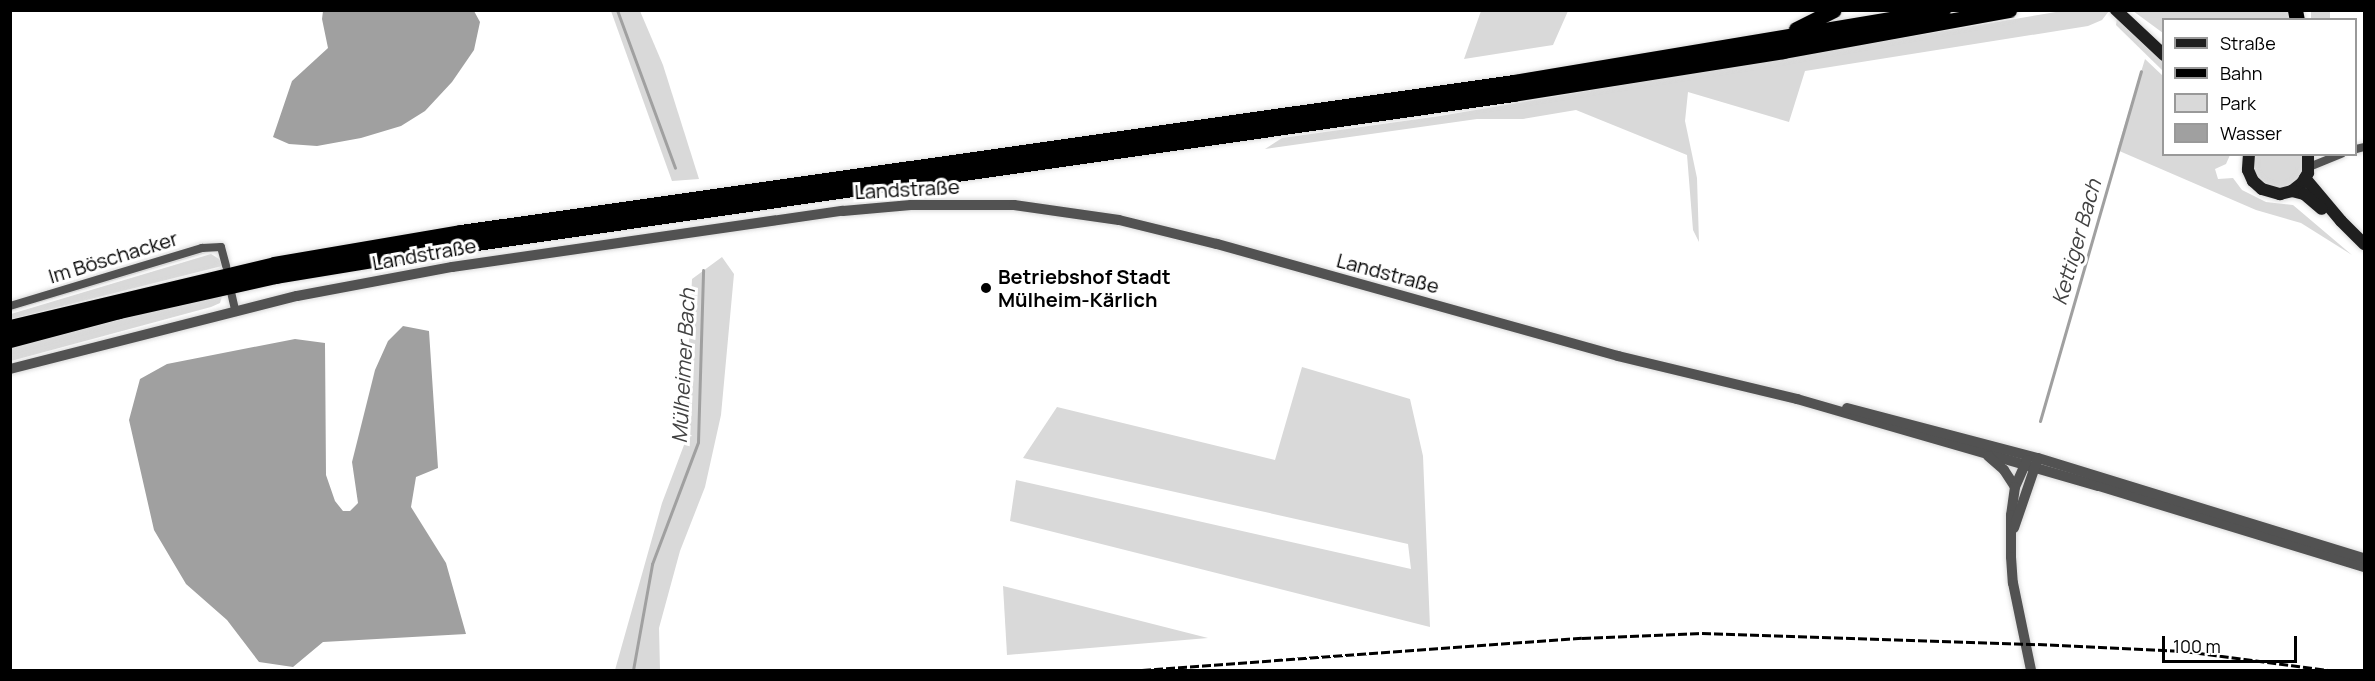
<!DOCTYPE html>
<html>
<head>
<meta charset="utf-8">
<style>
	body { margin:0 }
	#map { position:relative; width:2375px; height:681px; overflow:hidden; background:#fff; font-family:Manrope,sans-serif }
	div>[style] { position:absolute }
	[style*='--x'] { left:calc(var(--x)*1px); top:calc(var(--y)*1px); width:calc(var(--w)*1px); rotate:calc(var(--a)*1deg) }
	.green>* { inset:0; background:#d9d9d9; transform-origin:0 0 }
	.water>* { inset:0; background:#a0a0a0 }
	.stream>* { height:3px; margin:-1.5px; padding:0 1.5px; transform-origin:1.5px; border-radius:1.5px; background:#a0a0a0 }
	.roads { filter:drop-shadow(0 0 2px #dbdbdb) drop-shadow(0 0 2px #dbdbdb) }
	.minor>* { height:8px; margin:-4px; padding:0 4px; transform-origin:4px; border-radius:4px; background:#525252 }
	.tertiary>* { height:10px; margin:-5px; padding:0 5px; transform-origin:5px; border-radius:5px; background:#525252 }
	.secondary>* { height:12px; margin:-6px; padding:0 6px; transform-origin:6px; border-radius:6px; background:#1f1f1f }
	.trunk>* { height:15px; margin:-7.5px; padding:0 7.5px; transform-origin:7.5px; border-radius:7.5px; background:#000 }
	.rail>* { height:3px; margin-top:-1.5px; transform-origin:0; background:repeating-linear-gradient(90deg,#000 0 9px,transparent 0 12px) }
	.dots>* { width:16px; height:16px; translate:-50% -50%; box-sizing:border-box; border:3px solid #fff; border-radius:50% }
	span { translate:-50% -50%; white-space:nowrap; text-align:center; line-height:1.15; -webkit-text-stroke:6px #fff; paint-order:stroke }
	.street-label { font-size:20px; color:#000 }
	.poi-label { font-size:20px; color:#000; font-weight:700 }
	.left { translate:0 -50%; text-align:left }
	.water-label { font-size:21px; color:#414141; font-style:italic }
	.frame { position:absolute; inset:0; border:12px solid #000; pointer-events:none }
	.legend { position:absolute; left:2162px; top:18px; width:195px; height:138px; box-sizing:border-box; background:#fff; border:2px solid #999; margin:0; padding:8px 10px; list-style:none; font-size:18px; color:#000 }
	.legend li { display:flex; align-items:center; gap:12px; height:30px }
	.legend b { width:30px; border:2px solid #999 }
	.scale { position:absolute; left:2162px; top:636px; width:135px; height:27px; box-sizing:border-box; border:3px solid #000; border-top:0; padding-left:8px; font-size:18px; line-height:21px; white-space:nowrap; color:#000; -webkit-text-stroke:4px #fff; paint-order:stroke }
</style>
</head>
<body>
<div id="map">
	<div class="green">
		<i style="clip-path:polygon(2068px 10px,2109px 11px,2102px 20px,2088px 26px,1805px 71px,1789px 122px,1688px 92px,1685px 121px,1697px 178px,1699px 242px,1693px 230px,1687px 155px,1576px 110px,1523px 119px,1477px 119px,1265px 149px,1282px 138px,1440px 116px)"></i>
		<i style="clip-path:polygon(611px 11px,640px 11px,663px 65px,699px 179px,672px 181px)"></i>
		<i style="clip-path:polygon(1481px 11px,1481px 10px,1568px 11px,1553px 45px,1464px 59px)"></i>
		<i style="clip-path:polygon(2133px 11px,2291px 11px,2294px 19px,2164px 20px,2163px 33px)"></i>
		<i style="left:2311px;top:11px;width:19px;height:8px"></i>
		<i style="clip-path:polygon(2117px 18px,2163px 61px,2163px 71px,2116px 25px)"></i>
		<i style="clip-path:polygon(2145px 59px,2163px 76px,2164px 154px,2230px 155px,2226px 164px,2215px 169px,2218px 179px,2233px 178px,2242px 190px,2266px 202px,2293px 205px,2352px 255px,2301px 223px,2256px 210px,2117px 150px)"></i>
		<i style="clip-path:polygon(2304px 154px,2305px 167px,2298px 182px,2282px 190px,2260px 183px,2251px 162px,2253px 155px)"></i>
		<i style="clip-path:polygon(207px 250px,209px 252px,11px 311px,11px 308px)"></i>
		<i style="clip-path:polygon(211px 254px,219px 259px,222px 266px,11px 319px,11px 314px)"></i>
		<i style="clip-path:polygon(722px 257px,734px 274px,721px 415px,705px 487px,680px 551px,659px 628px,660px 670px,615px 670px,662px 503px,684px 445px,692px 279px)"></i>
		<i style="clip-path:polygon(223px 293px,220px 303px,211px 307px,11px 361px,11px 348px)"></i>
		<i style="clip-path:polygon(1302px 367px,1410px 399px,1423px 456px,1430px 627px,1010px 521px,1016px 480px,1411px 569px,1408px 544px,1023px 458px,1057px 407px,1275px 460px)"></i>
		<i style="clip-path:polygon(1003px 586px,1208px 638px,1007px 655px)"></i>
	</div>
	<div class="water">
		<i style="clip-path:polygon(323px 11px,474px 11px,480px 22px,474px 50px,452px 82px,425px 111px,401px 126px,361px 138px,317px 146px,289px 144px,273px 137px,292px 81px,328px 48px,322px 19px)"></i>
		<i style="clip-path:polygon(403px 326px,429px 331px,438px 468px,416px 477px,411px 507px,446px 563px,466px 634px,323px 642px,293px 667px,259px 662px,227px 620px,186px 584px,154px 530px,129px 420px,140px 379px,167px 364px,295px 339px,325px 343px,326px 475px,335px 501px,343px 511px,350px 511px,358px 503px,352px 462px,375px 370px,388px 341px)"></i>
	</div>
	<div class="stream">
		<i style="--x:617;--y:10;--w:168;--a:69.8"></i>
		<i style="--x:2040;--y:421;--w:364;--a:-73.9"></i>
		<i style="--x:633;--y:670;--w:108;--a:-79.8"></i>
		<i style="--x:652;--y:564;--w:130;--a:-69.3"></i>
		<i style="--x:698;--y:442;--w:172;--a:-88.3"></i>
	</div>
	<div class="roads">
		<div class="minor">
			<i style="--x:2356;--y:149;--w:8;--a:-14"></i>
			<i style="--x:2309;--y:167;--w:35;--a:-22"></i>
			<i style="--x:231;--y:292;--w:18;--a:77"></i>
			<i style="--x:10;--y:306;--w:201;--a:-16.8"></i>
			<i style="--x:202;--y:248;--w:19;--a:-3"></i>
			<i style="--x:221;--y:247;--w:20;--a:75"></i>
		</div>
		<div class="tertiary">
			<i style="--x:10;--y:369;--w:296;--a:-14.3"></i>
			<i style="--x:297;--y:296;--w:158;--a:-10.6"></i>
			<i style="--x:452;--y:267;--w:395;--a:-8.2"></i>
			<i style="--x:843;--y:211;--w:68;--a:-5"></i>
			<i style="--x:911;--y:205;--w:103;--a:0"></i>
			<i style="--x:1014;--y:205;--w:106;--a:8.1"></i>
			<i style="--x:1119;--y:220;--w:101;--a:13.8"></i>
			<i style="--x:1217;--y:244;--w:416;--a:15.6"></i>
			<i style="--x:1618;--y:356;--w:184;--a:13.5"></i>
			<i style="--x:1797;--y:399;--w:314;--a:16.1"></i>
			<i style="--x:2099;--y:486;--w:277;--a:17"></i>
			<i style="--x:1847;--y:408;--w:197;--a:14.7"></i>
			<i style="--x:2038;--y:458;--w:341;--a:17.1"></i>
			<i style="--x:1988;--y:456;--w:21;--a:41"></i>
			<i style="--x:2004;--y:470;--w:20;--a:57"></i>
			<i style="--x:2027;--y:460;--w:30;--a:114"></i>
			<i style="--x:2015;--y:487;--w:28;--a:98"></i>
			<i style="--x:2011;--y:515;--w:42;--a:90"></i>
			<i style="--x:2011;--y:557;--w:26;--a:86"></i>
			<i style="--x:2013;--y:583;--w:89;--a:78.3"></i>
			<i style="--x:2014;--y:528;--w:71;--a:-71.1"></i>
		</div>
		<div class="secondary">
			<i style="--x:2116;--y:10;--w:66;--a:43.2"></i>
			<i style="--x:2249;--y:154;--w:16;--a:94"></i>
			<i style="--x:2248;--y:170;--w:12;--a:66"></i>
			<i style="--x:2253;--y:181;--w:12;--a:42"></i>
			<i style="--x:2262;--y:189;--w:19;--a:16"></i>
			<i style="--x:2280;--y:194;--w:12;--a:-14"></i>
			<i style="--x:2292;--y:191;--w:13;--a:-39"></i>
			<i style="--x:2302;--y:183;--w:12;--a:-59"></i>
			<i style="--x:2308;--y:173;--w:19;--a:-90"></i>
			<i style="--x:2305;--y:178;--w:56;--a:50.1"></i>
			<i style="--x:2341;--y:221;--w:33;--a:45"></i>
			<i style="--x:2292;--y:191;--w:12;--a:14"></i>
			<i style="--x:2304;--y:194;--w:23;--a:40"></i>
		</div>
		<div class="trunk">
			<i style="--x:2295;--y:10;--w:10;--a:79"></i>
			<i style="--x:1796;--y:29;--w:42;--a:-26.6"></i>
			<i style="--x:10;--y:327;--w:271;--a:-13.4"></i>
			<i style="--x:274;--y:264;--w:190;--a:-9.7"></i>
			<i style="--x:461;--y:232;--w:1064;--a:-8.11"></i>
			<i style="--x:1514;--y:82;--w:435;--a:-9.5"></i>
			<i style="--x:10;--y:340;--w:113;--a:-14.9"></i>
			<i style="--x:119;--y:311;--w:161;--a:-12.6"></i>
			<i style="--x:276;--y:276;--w:190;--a:-9.4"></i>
			<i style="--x:463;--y:245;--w:1061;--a:-8.18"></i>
			<i style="--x:1513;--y:94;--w:273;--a:-9"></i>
			<i style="--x:1783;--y:51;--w:230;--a:-10.3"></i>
		</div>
	</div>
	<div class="rail">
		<i style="--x:1142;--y:670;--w:441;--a:-4.2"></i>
		<i style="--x:1582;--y:638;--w:120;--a:-2.4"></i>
		<i style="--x:1702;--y:633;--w:336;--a:1.9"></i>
		<i style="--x:2038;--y:644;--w:146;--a:2.7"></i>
		<i style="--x:2184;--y:651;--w:145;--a:7.5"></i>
	</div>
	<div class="dots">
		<i style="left:986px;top:288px;background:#000"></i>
	</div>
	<div class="street-label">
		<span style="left:907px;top:189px;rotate:-3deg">Landstraße</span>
		<span style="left:424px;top:254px;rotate:-10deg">Landstraße</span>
		<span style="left:113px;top:257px;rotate:-17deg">Im Böschacker</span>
		<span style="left:1388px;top:273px;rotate:15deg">Landstraße</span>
	</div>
	<div class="poi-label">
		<span class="left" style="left:998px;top:288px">Betriebshof Stadt<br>Mülheim-Kärlich</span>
	</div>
	<div class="water-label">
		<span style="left:2076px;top:242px;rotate:-74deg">Kettiger Bach</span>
		<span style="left:683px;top:366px;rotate:-87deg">Mülheimer Bach</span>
	</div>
	<div class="frame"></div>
	<ul class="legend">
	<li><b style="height:8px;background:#1f1f1f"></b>Straße</li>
	<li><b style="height:8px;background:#000"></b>Bahn</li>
	<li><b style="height:16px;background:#d9d9d9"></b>Park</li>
	<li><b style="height:16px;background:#a0a0a0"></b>Wasser</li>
	</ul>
	<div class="scale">100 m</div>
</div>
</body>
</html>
